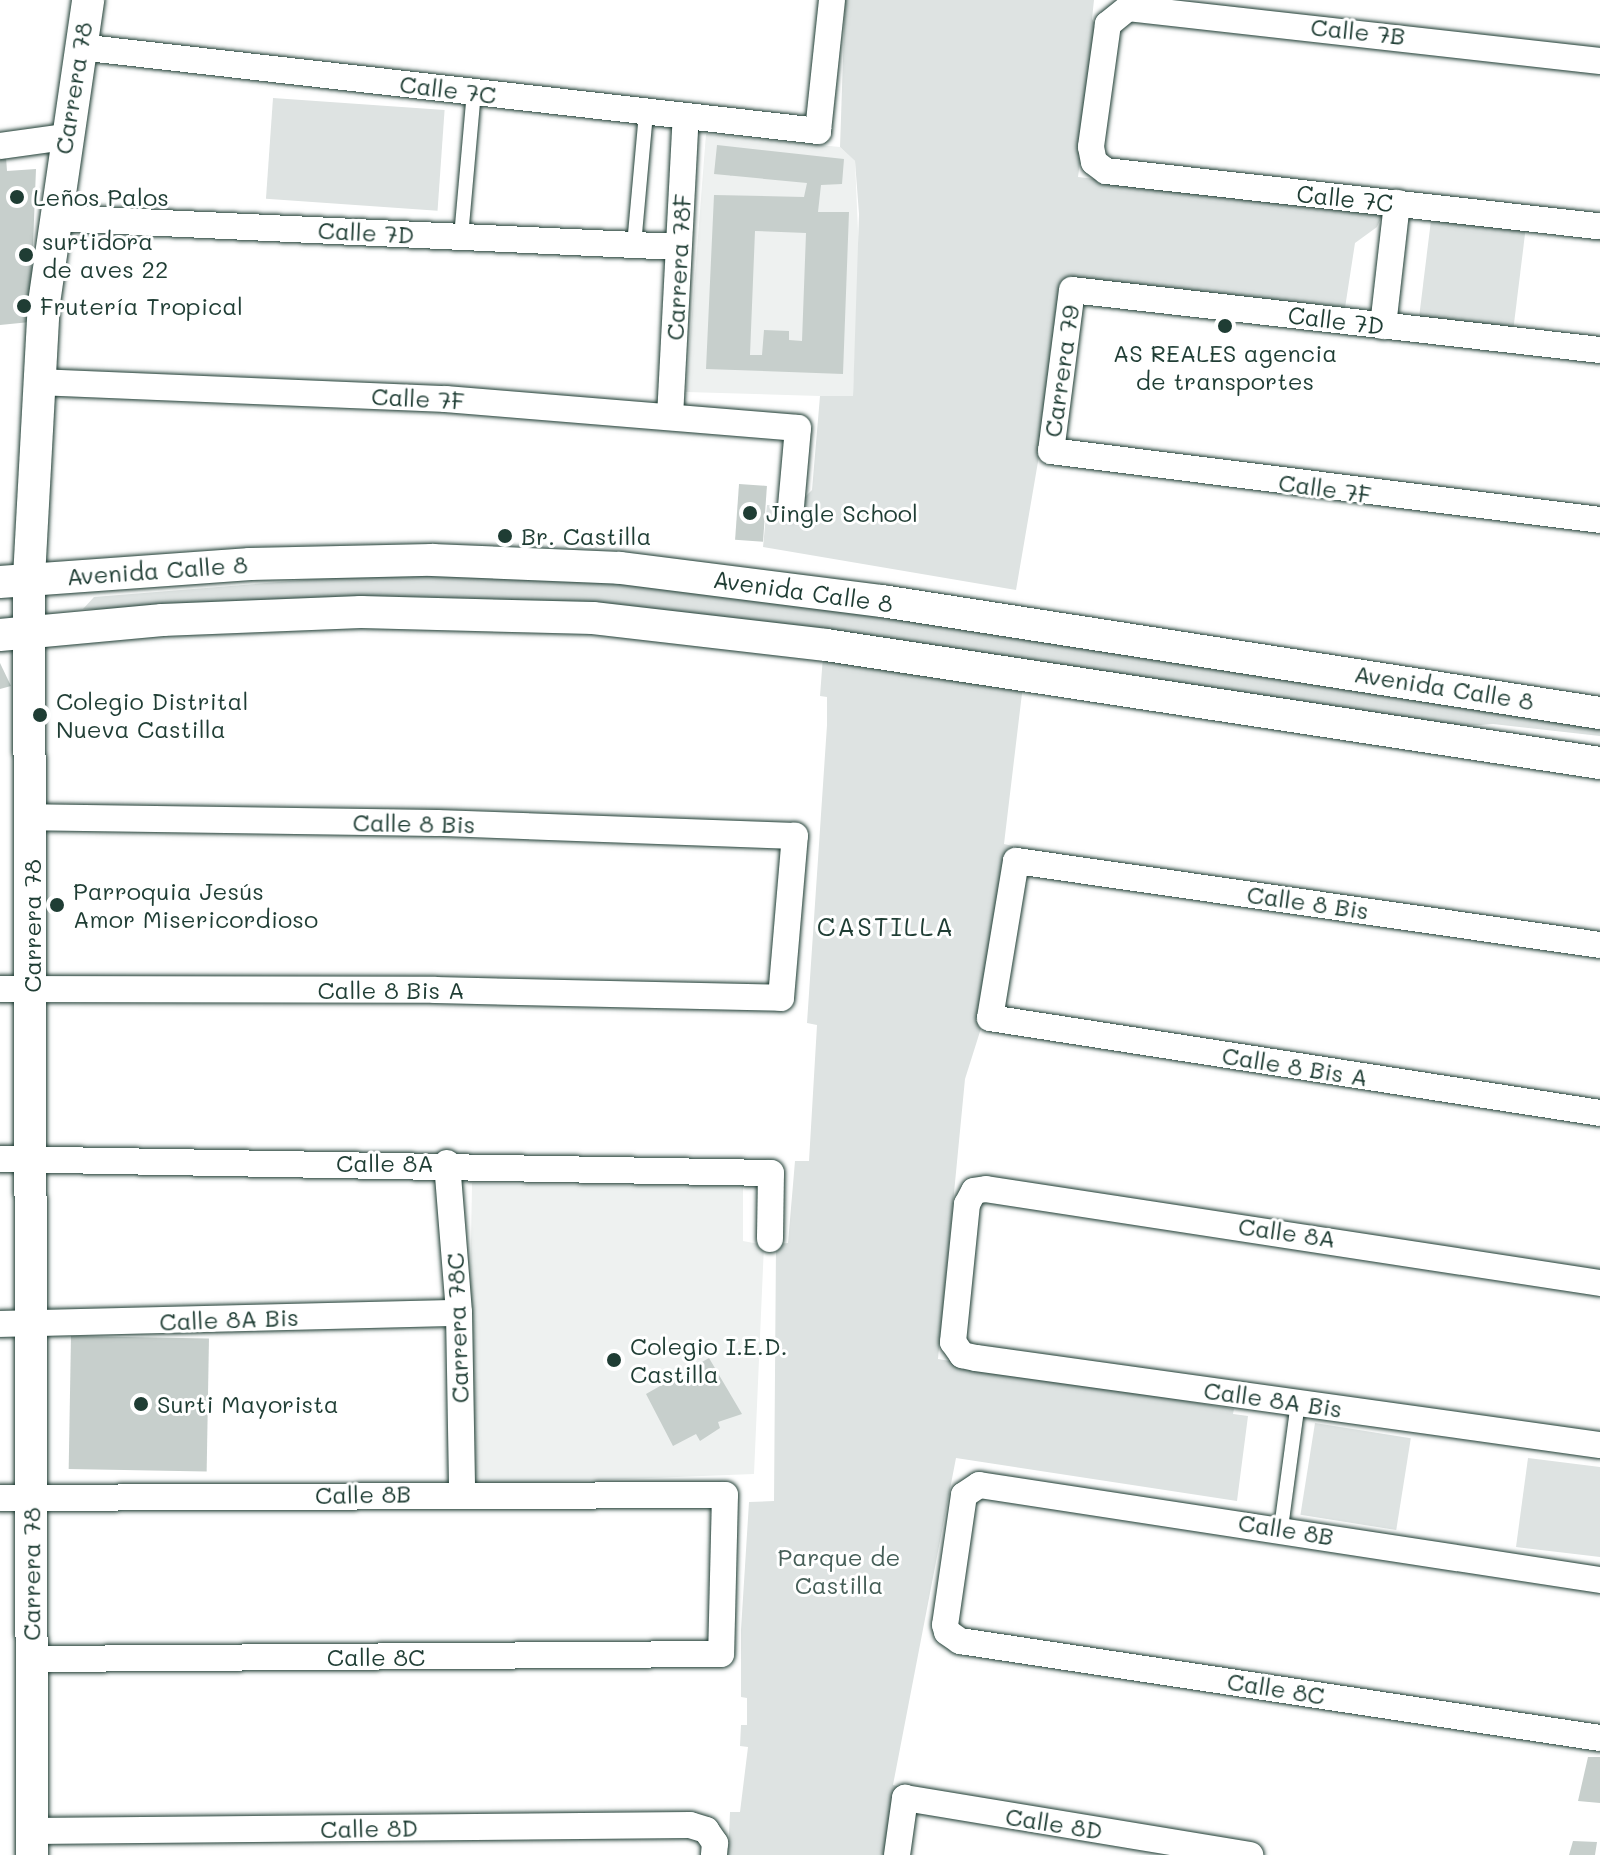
<!DOCTYPE html>
<html>
<head>
<meta charset="utf-8">
<style>
	body { margin:0 }
	#map { position:relative; width:1600px; height:1855px; overflow:hidden; background:#fff; font-family:Mali,sans-serif }
	div>[style] { position:absolute }
	[style*='--x'] { left:calc(var(--x)*1px); top:calc(var(--y)*1px); width:calc(var(--w)*1px); rotate:calc(var(--a)*1deg) }
	.built>* { inset:0; background:#eef1f0 }
	.green>* { inset:0; background:#dee3e2; transform-origin:0 0 }
	.building>* { inset:0; background:#c7cfcc; transform-origin:0 0 }
	.roads { filter:drop-shadow(0 0 2px #1f3d34) drop-shadow(0 0 2px #1f3d34) }
	.service>* { height:14px; margin:-7px; padding:0 7px; transform-origin:7px; border-radius:7px; background:#fff }
	.minor>* { height:26px; margin:-13px; padding:0 13px; transform-origin:13px; border-radius:13px; background:#fff }
	.tertiary>* { height:32px; margin:-16px; padding:0 16px; transform-origin:16px; border-radius:16px; background:#fff }
	.dots>* { width:22px; height:22px; translate:-50% -50%; box-sizing:border-box; border:4px solid #fff; border-radius:50% }
	span { translate:-50% -50%; white-space:nowrap; text-align:center; line-height:1.15; -webkit-text-stroke:6px #fff; paint-order:stroke }
	.street-label { font-size:24px; color:#1f3d34 }
	.poi-label { font-size:24px; color:#1f3d34 }
	.left { translate:0 -50%; text-align:left }
	.park-label { font-size:24px; color:#455e57 }
	.neighbourhood-label { font-size:26px; color:#1f3d34; letter-spacing:2px }
</style>
</head>
<body>
<div id="map">
	<div class="built">
		<i style="clip-path:polygon(706px 134px,840px 147px,855px 161px,859px 255px,853px 397px,686px 392px)"></i>
		<i style="clip-path:polygon(472px 1183px,743px 1186px,743px 1241px,764px 1245px,754px 1474px,467px 1485px)"></i>
	</div>
	<div class="green">
		<i style="clip-path:polygon(845px 0,1094px 0,1092px 19px,1098px 29px,1078px 177px,1383px 213px,1377px 227px,1355px 243px,1345px 308px,1069px 281px,1016px 590px,763px 547px,767px 505px,795px 507px,812px 490px,820px 396px,853px 396px,859px 214px,855px 161px,840px 147px)"></i>
		<i style="left:273px;top:98px;width:172px;height:101px;rotate:4deg"></i>
		<i style="left:1432px;top:212px;width:95px;height:107px;rotate:7deg"></i>
		<i style="clip-path:polygon(403px 572px,659px 584px,1600px 720px,1600px 736px,1493px 724px,1453px 727px,769px 625px,83px 609px,94px 597px)"></i>
		<i style="clip-path:polygon(823px 656px,1023px 685px,1004px 844px,1013px 846px,983px 1022px,965px 1079px,938px 1359px,1234px 1409px,1233px 1414px,1248px 1416px,1237px 1501px,956px 1458px,893px 1785px,905px 1788px,895px 1855px,728px 1855px,730px 1812px,740px 1812px,748px 1747px,740px 1746px,741px 1725px,747px 1725px,747px 1698px,741px 1697px,741px 1630px,749px 1502px,774px 1501px,776px 1244px,788px 1243px,795px 1161px,809px 1161px,817px 1025px,807px 1023px,827px 725px,827px 697px,820px 696px)"></i>
		<i style="left:1315px;top:1423px;width:97px;height:93px;rotate:9deg"></i>
		<i style="clip-path:polygon(1528px 1458px,1600px 1467px,1600px 1557px,1516px 1547px)"></i>
	</div>
	<div class="building">
		<i style="clip-path:polygon(evenodd,717px 145px,844px 159px,842px 184px,821px 185px,818px 212px,849px 212px,843px 374px,706px 369px,714px 195px,804px 197px,807px 183px,714px 174px,717px 145px,755px 231px,806px 233px,802px 341px,789px 340px,789px 331px,764px 330px,762px 355px,750px 355px,755px 231px)"></i>
		<i style="clip-path:polygon(0 157px,6px 157px,7px 171px,36px 169px,30px 322px,0 325px)"></i>
		<i style="left:739px;top:484px;width:28px;height:56px;rotate:4deg"></i>
		<i style="clip-path:polygon(0 663px,11px 686px,0 689px)"></i>
		<i style="left:71px;top:1336px;width:138px;height:133px;rotate:1deg"></i>
		<i style="clip-path:polygon(709px 1358px,742px 1414px,718px 1422px,720px 1428px,700px 1441px,696px 1434px,673px 1446px,646px 1394px)"></i>
		<i style="clip-path:polygon(1588px 1757px,1600px 1757px,1600px 1803px,1578px 1801px)"></i>
		<i style="clip-path:polygon(1573px 1841px,1597px 1842px,1595px 1855px,1569px 1855px)"></i>
	</div>
	<div class="roads">
		<div class="service">
			<i style="--x:461;--y:237;--w:146;--a:-84.9"></i>
			<i style="--x:634;--y:245;--w:134;--a:-84.8"></i>
			<i style="--x:1281;--y:1528;--w:127;--a:-82.3"></i>
		</div>
		<div class="minor">
			<i style="--x:79;--y:47;--w:744;--a:6.48"></i>
			<i style="--x:818;--y:131;--w:132;--a:-83.9"></i>
			<i style="--x:1600;--y:61;--w:475;--a:-173.6"></i>
			<i style="--x:1128;--y:8;--w:26;--a:141"></i>
			<i style="--x:1108;--y:24;--w:124;--a:97.9"></i>
			<i style="--x:1091;--y:147;--w:15;--a:79"></i>
			<i style="--x:1094;--y:162;--w:15;--a:37"></i>
			<i style="--x:1106;--y:171;--w:497;--a:6.4"></i>
			<i style="--x:0;--y:146;--w:66;--a:-7.9"></i>
			<i style="--x:54;--y:218;--w:625;--a:2.66"></i>
			<i style="--x:1383;--y:326;--w:124;--a:-83.5"></i>
			<i style="--x:1600;--y:350;--w:531;--a:-173.52"></i>
			<i style="--x:1072;--y:290;--w:162;--a:97.4"></i>
			<i style="--x:1051;--y:451;--w:553;--a:7.16"></i>
			<i style="--x:38;--y:382;--w:408;--a:2.4"></i>
			<i style="--x:446;--y:399;--w:353;--a:4.7"></i>
			<i style="--x:798;--y:428;--w:78;--a:95.1"></i>
			<i style="--x:670;--y:417;--w:301;--a:-87"></i>
			<i style="--x:1600;--y:945;--w:590;--a:-171.81"></i>
			<i style="--x:1016;--y:861;--w:159;--a:99.4"></i>
			<i style="--x:990;--y:1018;--w:617;--a:8.85"></i>
			<i style="--x:0;--y:989;--w:435;--a:0.1"></i>
			<i style="--x:435;--y:990;--w:346;--a:1.3"></i>
			<i style="--x:781;--y:998;--w:163;--a:-85.1"></i>
			<i style="--x:795;--y:836;--w:358;--a:-177.9"></i>
			<i style="--x:437;--y:823;--w:405;--a:-179.2"></i>
			<i style="--x:0;--y:1159;--w:771;--a:1.04"></i>
			<i style="--x:771;--y:1173;--w:66;--a:90.9"></i>
			<i style="--x:447;--y:1163;--w:150;--a:85.4"></i>
			<i style="--x:459;--y:1313;--w:179;--a:89"></i>
			<i style="--x:1600;--y:1283;--w:621;--a:-171.3"></i>
			<i style="--x:986;--y:1189;--w:12;--a:171"></i>
			<i style="--x:974;--y:1191;--w:15;--a:118"></i>
			<i style="--x:967;--y:1204;--w:139;--a:95.8"></i>
			<i style="--x:953;--y:1342;--w:16;--a:55"></i>
			<i style="--x:962;--y:1355;--w:14;--a:12"></i>
			<i style="--x:976;--y:1358;--w:630;--a:7.94"></i>
			<i style="--x:0;--y:1324;--w:459;--a:-1.4"></i>
			<i style="--x:0;--y:1498;--w:725;--a:-0.24"></i>
			<i style="--x:725;--y:1495;--w:159;--a:91.4"></i>
			<i style="--x:721;--y:1654;--w:690;--a:179.58"></i>
			<i style="--x:1600;--y:1580;--w:628;--a:-171.3"></i>
			<i style="--x:979;--y:1485;--w:18;--a:146"></i>
			<i style="--x:964;--y:1495;--w:131;--a:98.3"></i>
			<i style="--x:945;--y:1625;--w:7;--a:74"></i>
			<i style="--x:947;--y:1632;--w:16;--a:35"></i>
			<i style="--x:960;--y:1641;--w:647;--a:8.62"></i>
			<i style="--x:32;--y:1831;--w:658;--a:-0.52"></i>
			<i style="--x:690;--y:1825;--w:17;--a:17"></i>
			<i style="--x:706;--y:1830;--w:16;--a:55"></i>
			<i style="--x:715;--y:1843;--w:12;--a:95"></i>
			<i style="--x:897;--y:1855;--w:58;--a:-82"></i>
			<i style="--x:905;--y:1798;--w:350;--a:9.4"></i>
		</div>
		<div class="tertiary">
			<i style="--x:0;--y:582;--w:251;--a:-4.1"></i>
			<i style="--x:250;--y:564;--w:182;--a:-1.3"></i>
			<i style="--x:432;--y:560;--w:188;--a:2.4"></i>
			<i style="--x:620;--y:568;--w:264;--a:7.2"></i>
			<i style="--x:882;--y:601;--w:727;--a:8.87"></i>
			<i style="--x:0;--y:635;--w:163;--a:-5.3"></i>
			<i style="--x:162;--y:620;--w:199;--a:-2.3"></i>
			<i style="--x:361;--y:612;--w:232;--a:1.5"></i>
			<i style="--x:593;--y:618;--w:235;--a:6.6"></i>
			<i style="--x:826;--y:645;--w:783;--a:8.67"></i>
			<i style="--x:32;--y:1855;--w:1277;--a:-90.13"></i>
			<i style="--x:29;--y:578;--w:275;--a:-86.9"></i>
			<i style="--x:44;--y:303;--w:306;--a:-81.7"></i>
		</div>
	</div>
	<div class="dots">
		<i style="left:17px;top:197px;background:#1f3d34"></i>
		<i style="left:26px;top:255px;background:#1f3d34"></i>
		<i style="left:24px;top:306px;background:#1f3d34"></i>
		<i style="left:1225px;top:326px;background:#1f3d34"></i>
		<i style="left:750px;top:513px;background:#1f3d34"></i>
		<i style="left:505px;top:536px;background:#1f3d34"></i>
		<i style="left:40px;top:715px;background:#1f3d34"></i>
		<i style="left:57px;top:905px;background:#1f3d34"></i>
		<i style="left:614px;top:1360px;background:#1f3d34"></i>
		<i style="left:141px;top:1404px;background:#1f3d34"></i>
	</div>
	<div class="street-label">
		<span style="left:1358px;top:31px;rotate:6deg">Calle 7B</span>
		<span style="left:73px;top:88px;rotate:-81deg">Carrera 78</span>
		<span style="left:448px;top:89px;rotate:7deg">Calle 7C</span>
		<span style="left:1345px;top:198px;rotate:6deg">Calle 7C</span>
		<span style="left:366px;top:232px;rotate:3deg">Calle 7D</span>
		<span style="left:678px;top:267px;rotate:-87deg">Carrera 78F</span>
		<span style="left:1336px;top:320px;rotate:7deg">Calle 7D</span>
		<span style="left:1061px;top:371px;rotate:-82deg">Carrera 79</span>
		<span style="left:418px;top:398px;rotate:3deg">Calle 7F</span>
		<span style="left:1325px;top:488px;rotate:8deg">Calle 7F</span>
		<span style="left:157px;top:570px;rotate:-4deg">Avenida Calle 8</span>
		<span style="left:803px;top:591px;rotate:8deg">Avenida Calle 8</span>
		<span style="left:1444px;top:687px;rotate:9deg">Avenida Calle 8</span>
		<span style="left:414px;top:823px;rotate:1deg">Calle 8 Bis</span>
		<span style="left:1308px;top:902px;rotate:8deg">Calle 8 Bis</span>
		<span style="left:32px;top:926px;rotate:-90deg">Carrera 78</span>
		<span style="left:391px;top:990px">Calle 8 Bis A</span>
		<span style="left:1295px;top:1066px;rotate:9deg">Calle 8 Bis A</span>
		<span style="left:385px;top:1163px">Calle 8A</span>
		<span style="left:1287px;top:1232px;rotate:8deg">Calle 8A</span>
		<span style="left:229px;top:1319px;rotate:-2deg">Calle 8A Bis</span>
		<span style="left:457px;top:1328px;rotate:-92deg">Carrera 78C</span>
		<span style="left:1273px;top:1399px;rotate:8deg">Calle 8A Bis</span>
		<span style="left:363px;top:1494px;rotate:-1deg">Calle 8B</span>
		<span style="left:1286px;top:1529px;rotate:9deg">Calle 8B</span>
		<span style="left:31px;top:1574px;rotate:-90deg">Carrera 78</span>
		<span style="left:376px;top:1657px">Calle 8C</span>
		<span style="left:1276px;top:1688px;rotate:9deg">Calle 8C</span>
		<span style="left:1054px;top:1823px;rotate:9deg">Calle 8D</span>
		<span style="left:369px;top:1828px;rotate:-1deg">Calle 8D</span>
	</div>
	<div class="poi-label">
		<span class="left" style="left:33px;top:197px">Leños Palos</span>
		<span class="left" style="left:42px;top:255px">surtidora<br>de aves 22</span>
		<span class="left" style="left:40px;top:306px">Frutería Tropical</span>
		<span style="left:1225px;top:367px">AS REALES agencia<br>de transportes</span>
		<span class="left" style="left:766px;top:513px">Jingle School</span>
		<span class="left" style="left:521px;top:536px">Br. Castilla</span>
		<span class="left" style="left:56px;top:715px">Colegio Distrital<br>Nueva Castilla</span>
		<span class="left" style="left:73px;top:905px">Parroquia Jesús<br>Amor Misericordioso</span>
		<span class="left" style="left:630px;top:1360px">Colegio I.E.D.<br>Castilla</span>
		<span class="left" style="left:157px;top:1404px">Surti Mayorista</span>
	</div>
	<div class="park-label">
		<span style="left:839px;top:1571px">Parque de<br>Castilla</span>
	</div>
	<div class="neighbourhood-label">
		<span style="left:886px;top:927px">CASTILLA</span>
	</div>
</div>
</body>
</html>
